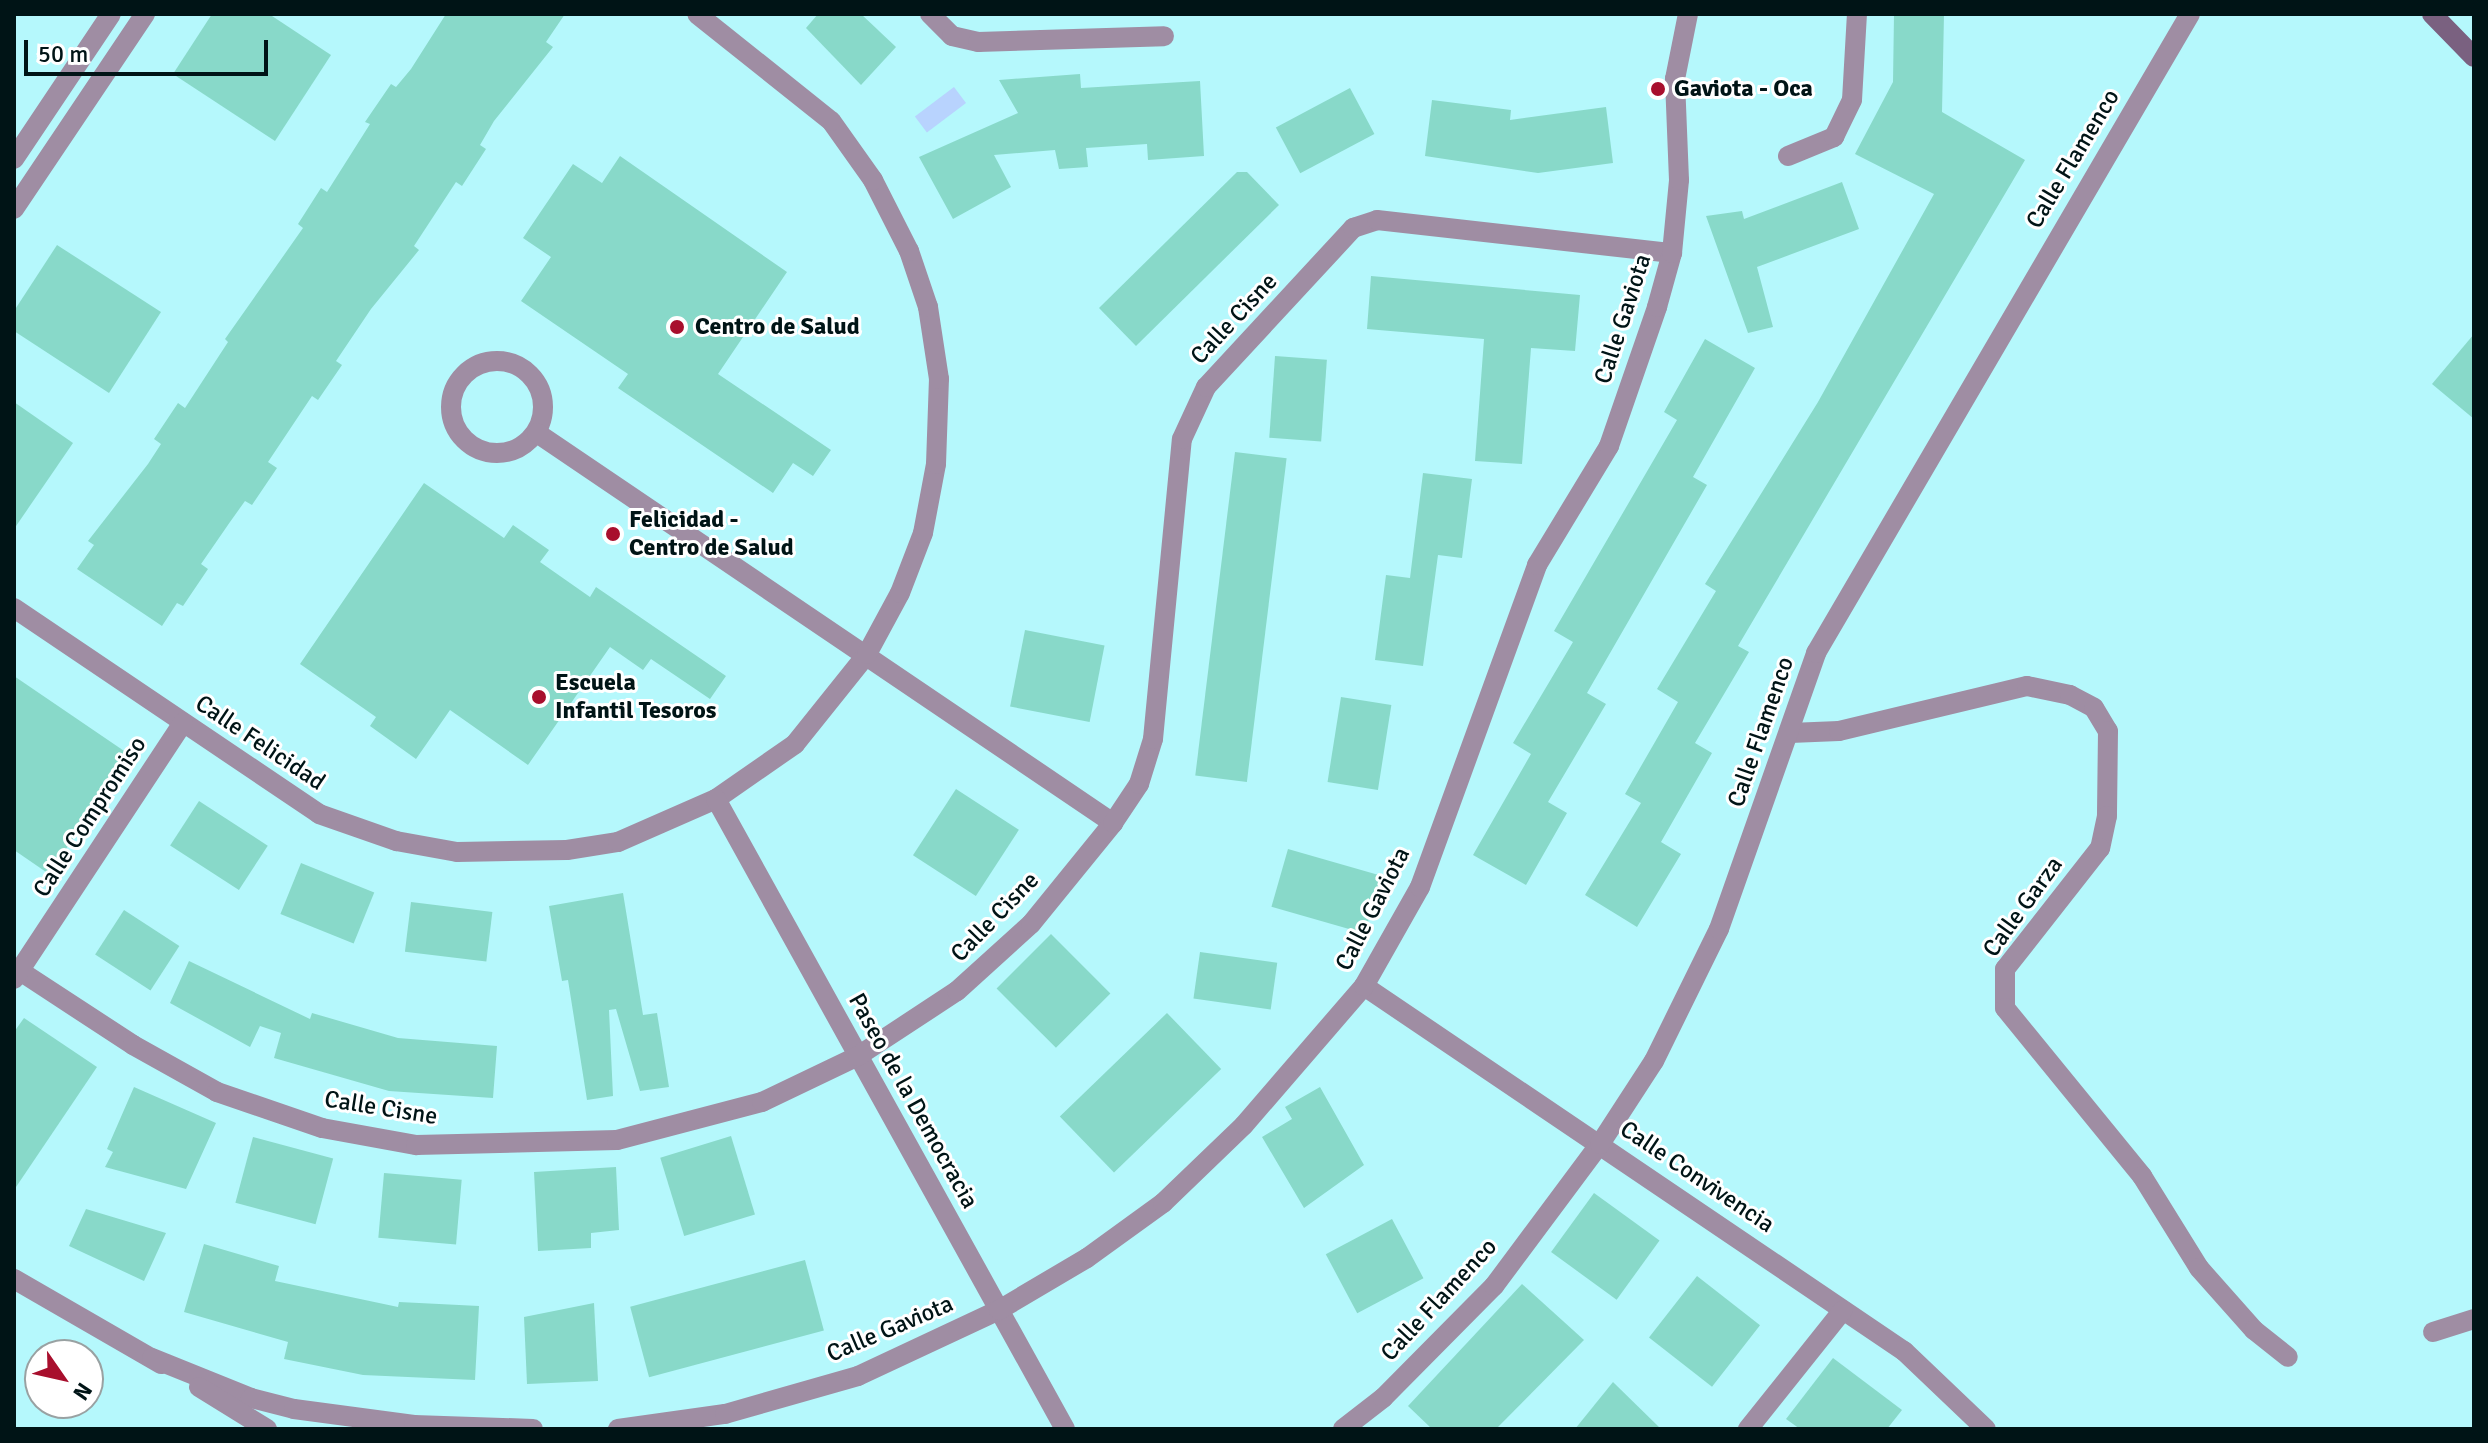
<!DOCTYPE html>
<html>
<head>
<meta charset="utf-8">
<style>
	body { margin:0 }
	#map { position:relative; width:2488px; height:1443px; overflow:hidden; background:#b5f8fc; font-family:Signika,sans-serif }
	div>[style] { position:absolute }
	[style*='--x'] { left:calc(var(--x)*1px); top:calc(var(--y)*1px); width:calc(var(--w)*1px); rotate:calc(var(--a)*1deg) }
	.water>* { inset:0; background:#b8d3fe; transform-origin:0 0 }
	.building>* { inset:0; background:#88d9c9; transform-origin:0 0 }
	.street>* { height:20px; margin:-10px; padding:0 10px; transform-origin:10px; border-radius:10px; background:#9f8da3 }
	.street>.ring { margin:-10px; padding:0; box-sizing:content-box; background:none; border:20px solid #9f8da3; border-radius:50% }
	.secondary>* { height:20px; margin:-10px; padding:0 10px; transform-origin:10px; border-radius:10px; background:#7a6180 }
	.dots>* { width:22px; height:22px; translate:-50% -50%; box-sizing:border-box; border:4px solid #fff; border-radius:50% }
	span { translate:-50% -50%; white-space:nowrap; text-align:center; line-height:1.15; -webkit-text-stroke:6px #fff; paint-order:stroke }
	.poi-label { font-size:24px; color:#001416; font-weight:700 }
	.left { translate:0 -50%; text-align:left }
	.street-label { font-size:24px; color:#001416 }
	.frame { position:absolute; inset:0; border:16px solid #001416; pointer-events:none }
	.north { position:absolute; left:24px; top:1339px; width:80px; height:80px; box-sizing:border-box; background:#fff; border:2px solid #99a1a2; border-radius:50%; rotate:124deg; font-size:22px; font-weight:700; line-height:32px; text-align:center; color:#001416 }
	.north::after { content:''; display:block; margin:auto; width:28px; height:36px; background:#a80f2d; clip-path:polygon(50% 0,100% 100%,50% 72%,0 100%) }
	.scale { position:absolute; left:24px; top:40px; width:244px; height:36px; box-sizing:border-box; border:4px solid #001416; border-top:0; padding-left:10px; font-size:24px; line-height:28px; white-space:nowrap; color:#001416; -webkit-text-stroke:6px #fff; paint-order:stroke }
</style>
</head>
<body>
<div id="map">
	<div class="water">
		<i style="left:954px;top:87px;width:20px;height:49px;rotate:53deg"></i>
	</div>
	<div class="building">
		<i style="clip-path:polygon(212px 14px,269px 14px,331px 55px,275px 141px,173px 74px)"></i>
		<i style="clip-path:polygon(446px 14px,565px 14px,546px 42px,553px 47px,494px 121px,480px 145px,486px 149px,462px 186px,456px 182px,414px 246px,419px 250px,371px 309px,336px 361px,342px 365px,318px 400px,312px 396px,268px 462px,277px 468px,252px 505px,245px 501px,230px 522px,201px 564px,208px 569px,183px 606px,177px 603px,162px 626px,77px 569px,94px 545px,88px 541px,148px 464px,161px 444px,154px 439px,178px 403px,185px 408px,228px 342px,225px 339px,303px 228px,298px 224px,321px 188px,327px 192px,370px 124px,365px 122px,391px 84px,396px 87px,411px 69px)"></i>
		<i style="clip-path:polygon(818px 14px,861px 14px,896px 47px,861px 85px,806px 28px)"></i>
		<i style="clip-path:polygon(1894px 14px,1944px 14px,1942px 112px,2025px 160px,1738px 646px,1749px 652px,1695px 743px,1712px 753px,1661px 842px,1681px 854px,1637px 927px,1585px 895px,1641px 803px,1625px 794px,1678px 702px,1657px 689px,1716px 591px,1705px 584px,1818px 402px,1934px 194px,1855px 154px,1893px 82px)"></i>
		<i style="clip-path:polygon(1080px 74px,1081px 88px,1200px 81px,1204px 156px,1148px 160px,1147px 144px,1086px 148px,1088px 167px,1059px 169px,1055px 150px,994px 155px,1011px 187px,953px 219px,919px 157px,1018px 113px,999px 80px)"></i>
		<i style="left:1350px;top:88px;width:52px;height:84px;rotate:62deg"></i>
		<i style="clip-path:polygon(1432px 100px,1511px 110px,1510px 120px,1606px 107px,1613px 163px,1538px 173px,1425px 156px)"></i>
		<i style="clip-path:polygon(620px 156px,787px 272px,718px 374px,831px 450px,813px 476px,793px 463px,773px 493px,618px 388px,628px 374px,521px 301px,551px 257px,523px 238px,573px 164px,602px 183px)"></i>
		<i style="clip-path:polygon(1237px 172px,1247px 172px,1279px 205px,1136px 346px,1099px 308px)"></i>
		<i style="clip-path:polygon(1842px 182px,1859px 229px,1757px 267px,1773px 327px,1748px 333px,1706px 216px,1742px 211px,1744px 219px)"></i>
		<i style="clip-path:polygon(57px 245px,161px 312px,109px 393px,14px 331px,14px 311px)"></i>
		<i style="clip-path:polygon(1371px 276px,1580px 295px,1575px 351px,1531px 348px,1522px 464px,1475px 461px,1484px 339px,1367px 329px)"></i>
		<i style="clip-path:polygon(2474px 334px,2474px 419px,2432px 384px)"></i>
		<i style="clip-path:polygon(1705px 339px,1755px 368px,1693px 477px,1707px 485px,1587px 693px,1606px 704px,1548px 802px,1567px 813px,1526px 885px,1473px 855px,1531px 754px,1513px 743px,1573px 642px,1554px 631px,1677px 420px,1664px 412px)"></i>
		<i style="left:1275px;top:356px;width:52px;height:82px;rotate:4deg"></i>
		<i style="clip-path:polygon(14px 402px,73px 443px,14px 529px)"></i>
		<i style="left:1235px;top:452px;width:52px;height:326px;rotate:7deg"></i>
		<i style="clip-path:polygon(1423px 473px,1472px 479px,1462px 558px,1438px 555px,1423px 666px,1375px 660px,1386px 575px,1410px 578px)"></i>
		<i style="clip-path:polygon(424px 483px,504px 538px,513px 525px,549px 550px,540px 562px,590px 597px,596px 587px,726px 676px,710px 699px,651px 659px,643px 670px,610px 647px,528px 765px,450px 710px,416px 759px,370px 726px,376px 717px,300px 664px)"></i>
		<i style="left:1025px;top:630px;width:81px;height:78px;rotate:11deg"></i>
		<i style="clip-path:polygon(14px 676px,130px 755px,49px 874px,14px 850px)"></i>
		<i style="left:1341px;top:697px;width:51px;height:86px;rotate:9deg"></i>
		<i style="left:956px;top:789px;width:75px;height:79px;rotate:33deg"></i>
		<i style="left:199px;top:801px;width:82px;height:53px;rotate:33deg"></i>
		<i style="left:1288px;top:849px;width:97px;height:60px;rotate:16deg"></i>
		<i style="left:301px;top:863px;width:79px;height:55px;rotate:22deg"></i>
		<i style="clip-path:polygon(623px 893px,643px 1015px,657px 1013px,669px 1087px,640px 1091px,616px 1009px,609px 1010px,613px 1096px,587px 1100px,568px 980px,562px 981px,549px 906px)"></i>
		<i style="left:411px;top:902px;width:82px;height:50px;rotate:7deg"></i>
		<i style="left:124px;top:910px;width:66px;height:53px;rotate:33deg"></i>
		<i style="left:1051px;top:934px;width:84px;height:77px;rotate:45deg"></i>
		<i style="left:1200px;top:952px;width:78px;height:47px;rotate:8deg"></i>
		<i style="clip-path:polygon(189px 961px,310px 1019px,312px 1013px,398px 1038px,497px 1046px,493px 1098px,389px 1091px,274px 1058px,281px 1033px,260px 1026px,250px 1047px,170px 1003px)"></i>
		<i style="left:1167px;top:1013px;width:78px;height:149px;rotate:46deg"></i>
		<i style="clip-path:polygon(24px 1018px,97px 1067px,14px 1190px,14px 1032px)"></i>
		<i style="clip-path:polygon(134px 1087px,216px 1123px,186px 1189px,105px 1167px,113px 1152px,107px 1149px)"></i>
		<i style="clip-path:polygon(1320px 1087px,1364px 1165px,1304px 1208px,1262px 1137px,1292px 1119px,1285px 1107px)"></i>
		<i style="left:731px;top:1136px;width:82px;height:74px;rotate:73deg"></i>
		<i style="left:253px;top:1137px;width:83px;height:68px;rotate:15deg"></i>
		<i style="clip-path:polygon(616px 1167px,619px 1230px,591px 1233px,591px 1248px,538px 1251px,534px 1172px)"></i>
		<i style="left:384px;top:1173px;width:78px;height:65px;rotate:5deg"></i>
		<i style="left:1594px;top:1193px;width:81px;height:73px;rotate:36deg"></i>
		<i style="clip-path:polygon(86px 1209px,166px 1233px,144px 1281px,69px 1246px)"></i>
		<i style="left:1392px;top:1219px;width:67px;height:75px;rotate:62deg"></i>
		<i style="clip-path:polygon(204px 1244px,279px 1266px,275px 1281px,398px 1307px,399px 1302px,479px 1306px,475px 1380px,363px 1375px,284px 1359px,288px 1342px,184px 1312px)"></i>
		<i style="left:805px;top:1260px;width:73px;height:181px;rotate:75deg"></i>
		<i style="left:1697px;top:1276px;width:80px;height:78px;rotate:38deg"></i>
		<i style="clip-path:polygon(1522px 1284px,1584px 1340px,1496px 1429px,1432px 1429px,1408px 1406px)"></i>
		<i style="clip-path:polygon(594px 1303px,598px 1381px,527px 1384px,524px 1317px)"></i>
		<i style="clip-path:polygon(1833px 1358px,1902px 1410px,1887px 1429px,1800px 1429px,1786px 1419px)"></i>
		<i style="clip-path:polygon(1613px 1382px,1661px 1429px,1575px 1429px)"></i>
	</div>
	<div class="street">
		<i style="--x:930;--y:14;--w:31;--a:45"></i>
		<i style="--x:952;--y:36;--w:27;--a:13"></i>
		<i style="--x:978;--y:42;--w:186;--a:-1.8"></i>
		<i style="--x:1788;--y:156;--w:50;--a:-22.4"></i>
		<i style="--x:1834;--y:137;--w:41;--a:-64.1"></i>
		<i style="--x:1852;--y:100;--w:86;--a:-86.7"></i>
		<i style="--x:14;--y:159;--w:174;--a:-56.2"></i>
		<i style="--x:14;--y:209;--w:235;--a:-56.1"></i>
		<i class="ring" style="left:451px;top:361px;width:72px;height:72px"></i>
		<i style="--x:537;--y:433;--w:696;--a:34.1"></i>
		<i style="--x:14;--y:608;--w:368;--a:34"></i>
		<i style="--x:319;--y:814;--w:82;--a:19.3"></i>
		<i style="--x:396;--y:841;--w:62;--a:10.2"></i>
		<i style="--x:457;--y:852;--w:110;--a:-1"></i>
		<i style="--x:567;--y:850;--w:52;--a:-8.9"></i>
		<i style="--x:618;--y:842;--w:107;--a:-23.7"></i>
		<i style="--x:716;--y:799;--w:96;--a:-34.8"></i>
		<i style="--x:795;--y:744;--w:115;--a:-51.3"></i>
		<i style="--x:867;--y:654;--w:69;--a:-61.6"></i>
		<i style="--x:900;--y:593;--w:64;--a:-69"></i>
		<i style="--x:923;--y:533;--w:70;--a:-79.3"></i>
		<i style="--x:936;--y:464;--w:85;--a:-88"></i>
		<i style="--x:939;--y:379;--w:73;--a:-98.7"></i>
		<i style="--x:928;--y:307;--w:59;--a:-108.7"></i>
		<i style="--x:909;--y:251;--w:80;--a:-116.9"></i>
		<i style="--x:873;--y:180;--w:72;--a:-125.4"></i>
		<i style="--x:831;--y:121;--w:171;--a:-141.4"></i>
		<i style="--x:1790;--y:733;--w:49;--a:-2.3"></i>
		<i style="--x:1839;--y:731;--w:193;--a:-13.5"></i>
		<i style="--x:2027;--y:686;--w:44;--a:11.8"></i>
		<i style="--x:2070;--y:695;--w:27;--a:28"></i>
		<i style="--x:2094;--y:708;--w:27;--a:59"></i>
		<i style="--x:2108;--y:731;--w:85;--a:90.7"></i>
		<i style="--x:2107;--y:816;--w:33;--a:102"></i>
		<i style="--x:2100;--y:848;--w:154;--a:128.1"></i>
		<i style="--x:2005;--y:969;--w:39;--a:90"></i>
		<i style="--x:2005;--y:1008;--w:217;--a:50.8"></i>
		<i style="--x:2142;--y:1176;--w:108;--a:58.2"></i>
		<i style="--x:2199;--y:1268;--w:83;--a:48.4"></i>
		<i style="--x:2254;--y:1330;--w:43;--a:38.5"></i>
		<i style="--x:716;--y:799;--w:720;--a:61.01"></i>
		<i style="--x:20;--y:971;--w:135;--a:33.2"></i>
		<i style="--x:133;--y:1045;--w:96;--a:29.2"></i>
		<i style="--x:217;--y:1092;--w:111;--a:18.9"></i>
		<i style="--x:322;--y:1128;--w:96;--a:10.3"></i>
		<i style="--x:416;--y:1145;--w:201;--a:-1.4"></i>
		<i style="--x:617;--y:1140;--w:150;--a:-14.7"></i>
		<i style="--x:762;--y:1102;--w:106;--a:-25.6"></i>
		<i style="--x:858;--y:1056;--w:118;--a:-33.3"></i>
		<i style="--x:957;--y:991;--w:100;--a:-42.2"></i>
		<i style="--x:1031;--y:924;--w:130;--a:-50.9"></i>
		<i style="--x:1113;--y:823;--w:47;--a:-56.3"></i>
		<i style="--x:1139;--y:784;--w:47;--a:-72.7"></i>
		<i style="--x:1153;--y:739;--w:301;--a:-84.5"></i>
		<i style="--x:1182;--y:439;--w:57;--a:-65.2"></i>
		<i style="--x:1206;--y:387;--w:217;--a:-47.2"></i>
		<i style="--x:1353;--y:228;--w:25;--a:-18"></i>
		<i style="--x:1377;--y:220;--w:297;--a:6.4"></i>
		<i style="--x:14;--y:979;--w:307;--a:-56.6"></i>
		<i style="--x:1364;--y:986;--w:652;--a:34.06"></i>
		<i style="--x:1904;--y:1351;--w:113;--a:43.6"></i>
		<i style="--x:14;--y:1279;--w:170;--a:30"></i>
		<i style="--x:2433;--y:1332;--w:43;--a:-17.6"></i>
		<i style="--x:152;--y:1358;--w:107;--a:22"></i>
		<i style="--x:251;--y:1398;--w:44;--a:14.3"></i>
		<i style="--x:294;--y:1409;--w:121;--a:7.6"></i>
		<i style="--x:414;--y:1425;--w:119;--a:1.9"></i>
		<i style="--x:199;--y:1387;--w:80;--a:31.7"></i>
		<i style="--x:618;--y:1429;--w:108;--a:-8"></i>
		<i style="--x:725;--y:1414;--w:138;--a:-15.9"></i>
		<i style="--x:858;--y:1376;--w:156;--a:-25.1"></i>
		<i style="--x:999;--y:1310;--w:102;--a:-30.6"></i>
		<i style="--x:1087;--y:1258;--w:94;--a:-35.9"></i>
		<i style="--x:1163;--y:1203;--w:112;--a:-43.9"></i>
		<i style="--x:1244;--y:1125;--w:184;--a:-49.2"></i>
		<i style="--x:1364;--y:986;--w:114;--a:-60.5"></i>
		<i style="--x:1420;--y:887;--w:343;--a:-70"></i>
		<i style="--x:1537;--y:565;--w:139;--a:-58.8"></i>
		<i style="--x:1609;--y:446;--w:147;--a:-70.9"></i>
		<i style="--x:1657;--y:307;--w:56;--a:-74.5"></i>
		<i style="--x:1672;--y:253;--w:73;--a:-84.5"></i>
		<i style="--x:1679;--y:180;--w:101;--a:-92.3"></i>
		<i style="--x:1675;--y:79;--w:66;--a:-78.7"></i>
		<i style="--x:1343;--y:1429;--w:51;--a:-37.8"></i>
		<i style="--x:1383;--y:1398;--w:158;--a:-45.3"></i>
		<i style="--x:1494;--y:1286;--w:177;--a:-53.3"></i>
		<i style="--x:1600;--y:1144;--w:99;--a:-57"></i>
		<i style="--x:1654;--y:1061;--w:147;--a:-63.8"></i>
		<i style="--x:1719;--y:929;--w:293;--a:-70.6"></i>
		<i style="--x:1816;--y:653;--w:740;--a:-59.66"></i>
		<i style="--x:1748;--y:1429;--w:152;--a:-51.4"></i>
	</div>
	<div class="secondary">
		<i style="--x:2432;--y:14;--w:60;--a:45.7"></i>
	</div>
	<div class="dots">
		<i style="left:1658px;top:89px;background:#a80f2d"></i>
		<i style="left:677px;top:327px;background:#a80f2d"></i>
		<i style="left:613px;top:534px;background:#a80f2d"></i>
		<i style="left:539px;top:697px;background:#a80f2d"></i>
	</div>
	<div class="poi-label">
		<span class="left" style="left:1674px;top:89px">Gaviota - Oca</span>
		<span class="left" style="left:695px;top:327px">Centro de Salud</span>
		<span class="left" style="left:629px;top:534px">Felicidad -<br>Centro de Salud</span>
		<span class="left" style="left:555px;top:697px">Escuela<br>Infantil Tesoros</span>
	</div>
	<div class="street-label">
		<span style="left:2073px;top:159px;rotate:-59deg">Calle Flamenco</span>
		<span style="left:1234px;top:319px;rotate:-47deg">Calle Cisne</span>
		<span style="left:1623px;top:319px;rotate:-72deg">Calle Gaviota</span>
		<span style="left:1761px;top:732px;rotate:-71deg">Calle Flamenco</span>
		<span style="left:260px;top:743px;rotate:34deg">Calle Felicidad</span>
		<span style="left:90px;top:817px;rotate:-57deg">Calle Compromiso</span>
		<span style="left:2023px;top:907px;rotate:-54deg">Calle Garza</span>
		<span style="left:1373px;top:909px;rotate:-63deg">Calle Gaviota</span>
		<span style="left:995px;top:917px;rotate:-46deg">Calle Cisne</span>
		<span style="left:913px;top:1101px;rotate:61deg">Paseo de la Democracia</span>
		<span style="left:381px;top:1108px;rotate:9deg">Calle Cisne</span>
		<span style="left:1697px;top:1177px;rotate:34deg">Calle Convivencia</span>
		<span style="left:1439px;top:1300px;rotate:-47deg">Calle Flamenco</span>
		<span style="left:890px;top:1329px;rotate:-23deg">Calle Gaviota</span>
	</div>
	<div class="frame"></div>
	<div class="north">N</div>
	<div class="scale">50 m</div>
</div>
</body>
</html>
